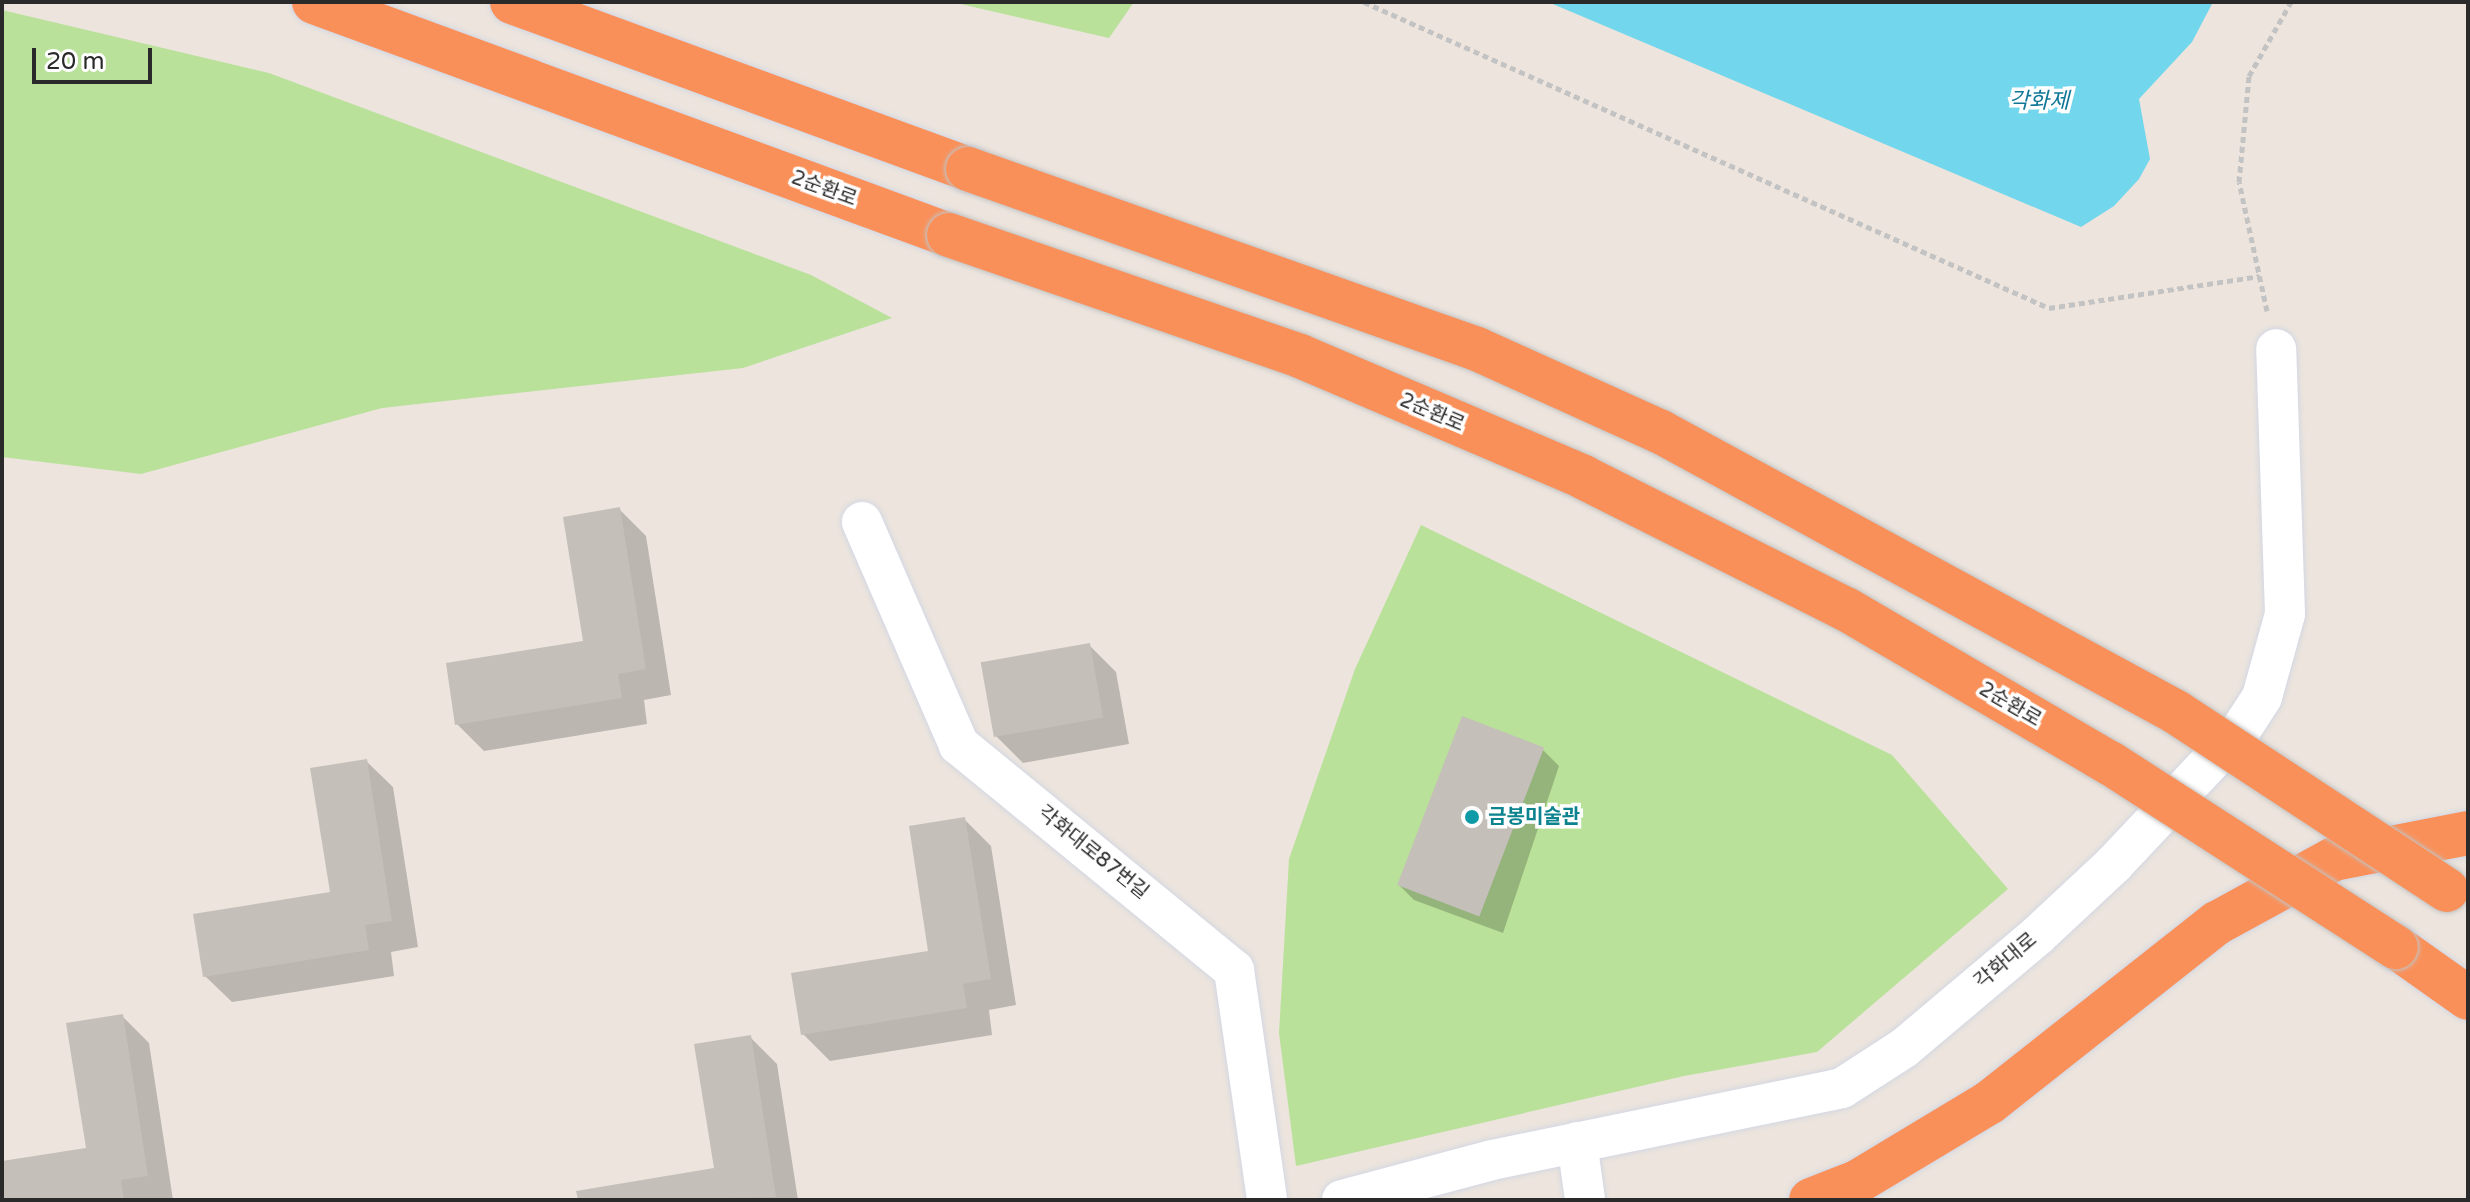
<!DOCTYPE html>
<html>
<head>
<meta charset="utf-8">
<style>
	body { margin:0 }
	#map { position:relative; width:2470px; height:1202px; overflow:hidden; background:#ece4dd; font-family:"Varela Round","Noto Sans KR",sans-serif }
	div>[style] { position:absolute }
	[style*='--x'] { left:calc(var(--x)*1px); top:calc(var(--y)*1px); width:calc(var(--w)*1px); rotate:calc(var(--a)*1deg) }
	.green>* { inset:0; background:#b9e19a }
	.water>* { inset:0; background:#72d7ec }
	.shadow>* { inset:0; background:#0003 }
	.building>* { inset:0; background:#c4bfb8; transform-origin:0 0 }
	.path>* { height:5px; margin-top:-2.5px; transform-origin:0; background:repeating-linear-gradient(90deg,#c3c3c3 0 6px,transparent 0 10px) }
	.roads { filter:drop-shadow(0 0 2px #d2d7e3) drop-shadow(0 0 2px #d2d7e3) }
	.street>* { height:40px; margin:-20px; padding:0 20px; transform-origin:20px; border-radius:20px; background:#fff }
	.highway>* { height:44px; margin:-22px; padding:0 22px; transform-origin:22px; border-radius:22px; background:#fa9059 }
	.bridges { filter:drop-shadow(0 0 2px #c3c3c3) drop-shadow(0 0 2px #c3c3c3) }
	.highway-bridge>* { height:44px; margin:-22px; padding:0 22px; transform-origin:22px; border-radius:22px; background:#fa9059 }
	.dots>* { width:22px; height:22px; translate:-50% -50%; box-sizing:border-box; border:4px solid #fff; border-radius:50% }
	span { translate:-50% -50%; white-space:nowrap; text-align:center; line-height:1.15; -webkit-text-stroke:7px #fff; paint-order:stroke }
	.street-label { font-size:20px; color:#2a2a2a }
	.culture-label { font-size:20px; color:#0d838f; font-weight:700 }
	.left { translate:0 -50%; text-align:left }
	.water-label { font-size:22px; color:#107798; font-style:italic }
	.frame { position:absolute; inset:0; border:4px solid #2a2a2a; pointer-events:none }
	.scale { position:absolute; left:32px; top:48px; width:120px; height:36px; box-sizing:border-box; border:4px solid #2a2a2a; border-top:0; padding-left:10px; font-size:24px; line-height:28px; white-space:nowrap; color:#2a2a2a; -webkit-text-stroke:6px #fff; paint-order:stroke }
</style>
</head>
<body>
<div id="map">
	<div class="green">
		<i style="clip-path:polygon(952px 2px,1134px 2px,1109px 38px)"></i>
		<i style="clip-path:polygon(2px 10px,269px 73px,811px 275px,892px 318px,743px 368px,382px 408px,141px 474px,2px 457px)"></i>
		<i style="clip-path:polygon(1421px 525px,1892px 755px,2008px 889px,1817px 1052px,1684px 1076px,1296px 1166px,1279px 1033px,1289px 859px,1355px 669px)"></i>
	</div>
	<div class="water">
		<i style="clip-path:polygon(1548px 2px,2213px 2px,2192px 42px,2139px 99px,2150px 159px,2139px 179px,2114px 206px,2081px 227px)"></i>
	</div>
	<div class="shadow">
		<i style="clip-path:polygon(619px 509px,646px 536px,671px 695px,644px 700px,647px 724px,484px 751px,457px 724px,585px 642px)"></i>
		<i style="clip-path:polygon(1090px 646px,1116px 672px,1129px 744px,1023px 763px,996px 736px)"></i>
		<i style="clip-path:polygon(1543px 750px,1559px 766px,1503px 933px,1414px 900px,1399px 885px)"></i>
		<i style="clip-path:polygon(366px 761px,393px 787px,418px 947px,391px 952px,394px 976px,232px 1002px,205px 976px,332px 894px)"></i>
		<i style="clip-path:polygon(964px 819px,991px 846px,1016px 1005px,989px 1010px,992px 1035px,830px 1061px,803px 1034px,930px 953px)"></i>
		<i style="clip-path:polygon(122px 1016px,149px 1043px,173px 1200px,2px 1200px,2px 1163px,88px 1149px)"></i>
		<i style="clip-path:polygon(750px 1037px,777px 1064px,798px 1200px,580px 1200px,579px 1192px,716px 1170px)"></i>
	</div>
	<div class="building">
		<i style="clip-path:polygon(620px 507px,646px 669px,618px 674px,622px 698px,455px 725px,446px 663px,583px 641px,563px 517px)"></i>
		<i style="left:1090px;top:643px;width:76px;height:111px;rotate:80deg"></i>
		<i style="left:1462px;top:716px;width:88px;height:181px;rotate:21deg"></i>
		<i style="clip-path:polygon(367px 759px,392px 921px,365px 925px,369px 950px,203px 977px,193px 914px,330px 892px,310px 768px)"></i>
		<i style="clip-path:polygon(965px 817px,991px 979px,963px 984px,967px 1008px,801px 1035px,791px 973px,928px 951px,909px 826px)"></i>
		<i style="clip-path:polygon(123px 1014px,148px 1176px,121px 1180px,124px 1200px,2px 1200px,2px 1161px,86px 1148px,66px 1023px)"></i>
		<i style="clip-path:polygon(751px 1035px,776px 1197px,578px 1200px,576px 1191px,714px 1168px,694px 1044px)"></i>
	</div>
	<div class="path">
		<i style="--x:1364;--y:2;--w:750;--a:24.07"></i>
		<i style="--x:2049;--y:308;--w:213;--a:-8.6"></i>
		<i style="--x:2267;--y:311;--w:132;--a:-102.2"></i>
		<i style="--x:2239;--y:182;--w:106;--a:-84.6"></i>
		<i style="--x:2249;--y:76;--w:85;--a:-60.4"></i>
	</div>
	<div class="roads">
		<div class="street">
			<i style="--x:862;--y:522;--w:243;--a:66.5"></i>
			<i style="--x:959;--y:745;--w:355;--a:39.3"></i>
			<i style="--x:1234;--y:970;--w:232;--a:81.8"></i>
			<i style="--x:1577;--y:1142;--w:59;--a:82.1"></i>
			<i style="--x:1342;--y:1200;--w:155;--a:-14.9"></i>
			<i style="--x:1492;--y:1160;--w:357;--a:-11.6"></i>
			<i style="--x:1842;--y:1088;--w:74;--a:-32.8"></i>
			<i style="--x:1904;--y:1048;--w:175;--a:-40.1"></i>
			<i style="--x:2038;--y:935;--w:103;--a:-43"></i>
			<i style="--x:2113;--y:865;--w:188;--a:-46.7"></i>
			<i style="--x:2242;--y:728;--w:37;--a:-57"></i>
			<i style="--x:2262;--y:697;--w:86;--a:-74.5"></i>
			<i style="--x:2285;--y:614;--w:265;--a:-91.9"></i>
		</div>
		<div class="highway">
			<i style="--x:314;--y:2;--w:676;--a:20.15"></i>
			<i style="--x:512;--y:2;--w:486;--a:20.1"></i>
			<i style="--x:2396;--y:947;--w:88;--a:35.3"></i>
			<i style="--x:1811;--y:1200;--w:49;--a:-21.4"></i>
			<i style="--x:1857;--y:1182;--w:155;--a:-31"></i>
			<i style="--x:1990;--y:1102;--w:289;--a:-38.3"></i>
			<i style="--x:2217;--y:923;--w:133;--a:-28.7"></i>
			<i style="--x:2334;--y:859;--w:136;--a:-11"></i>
		</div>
	</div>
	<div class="bridges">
		<div class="highway-bridge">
			<i style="--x:968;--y:169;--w:540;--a:19.48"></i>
			<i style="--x:1477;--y:349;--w:202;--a:24.3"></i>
			<i style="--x:1661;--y:432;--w:586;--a:28.53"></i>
			<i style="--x:2176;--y:712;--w:324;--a:33.3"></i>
			<i style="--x:949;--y:235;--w:371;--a:19"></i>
			<i style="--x:1300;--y:356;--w:308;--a:23.1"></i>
			<i style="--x:1583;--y:477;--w:294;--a:26.7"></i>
			<i style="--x:1846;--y:609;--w:306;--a:30.3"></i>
			<i style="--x:2110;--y:763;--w:340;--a:32.8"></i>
		</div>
	</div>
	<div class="dots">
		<i style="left:1472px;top:817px;background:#0f9aa8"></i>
	</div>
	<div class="street-label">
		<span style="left:824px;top:189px;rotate:20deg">2순환로</span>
		<span style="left:1432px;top:413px;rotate:23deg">2순환로</span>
		<span style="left:2010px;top:705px;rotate:30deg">2순환로</span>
		<span style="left:1093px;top:853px;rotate:39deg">각화대로87번길</span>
		<span style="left:2006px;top:961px;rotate:-40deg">각화대로</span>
	</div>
	<div class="culture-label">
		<span class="left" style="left:1488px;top:817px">금봉미술관</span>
	</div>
	<div class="water-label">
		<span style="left:2039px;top:102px">각화제</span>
	</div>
	<div class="frame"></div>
	<div class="scale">20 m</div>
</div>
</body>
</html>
